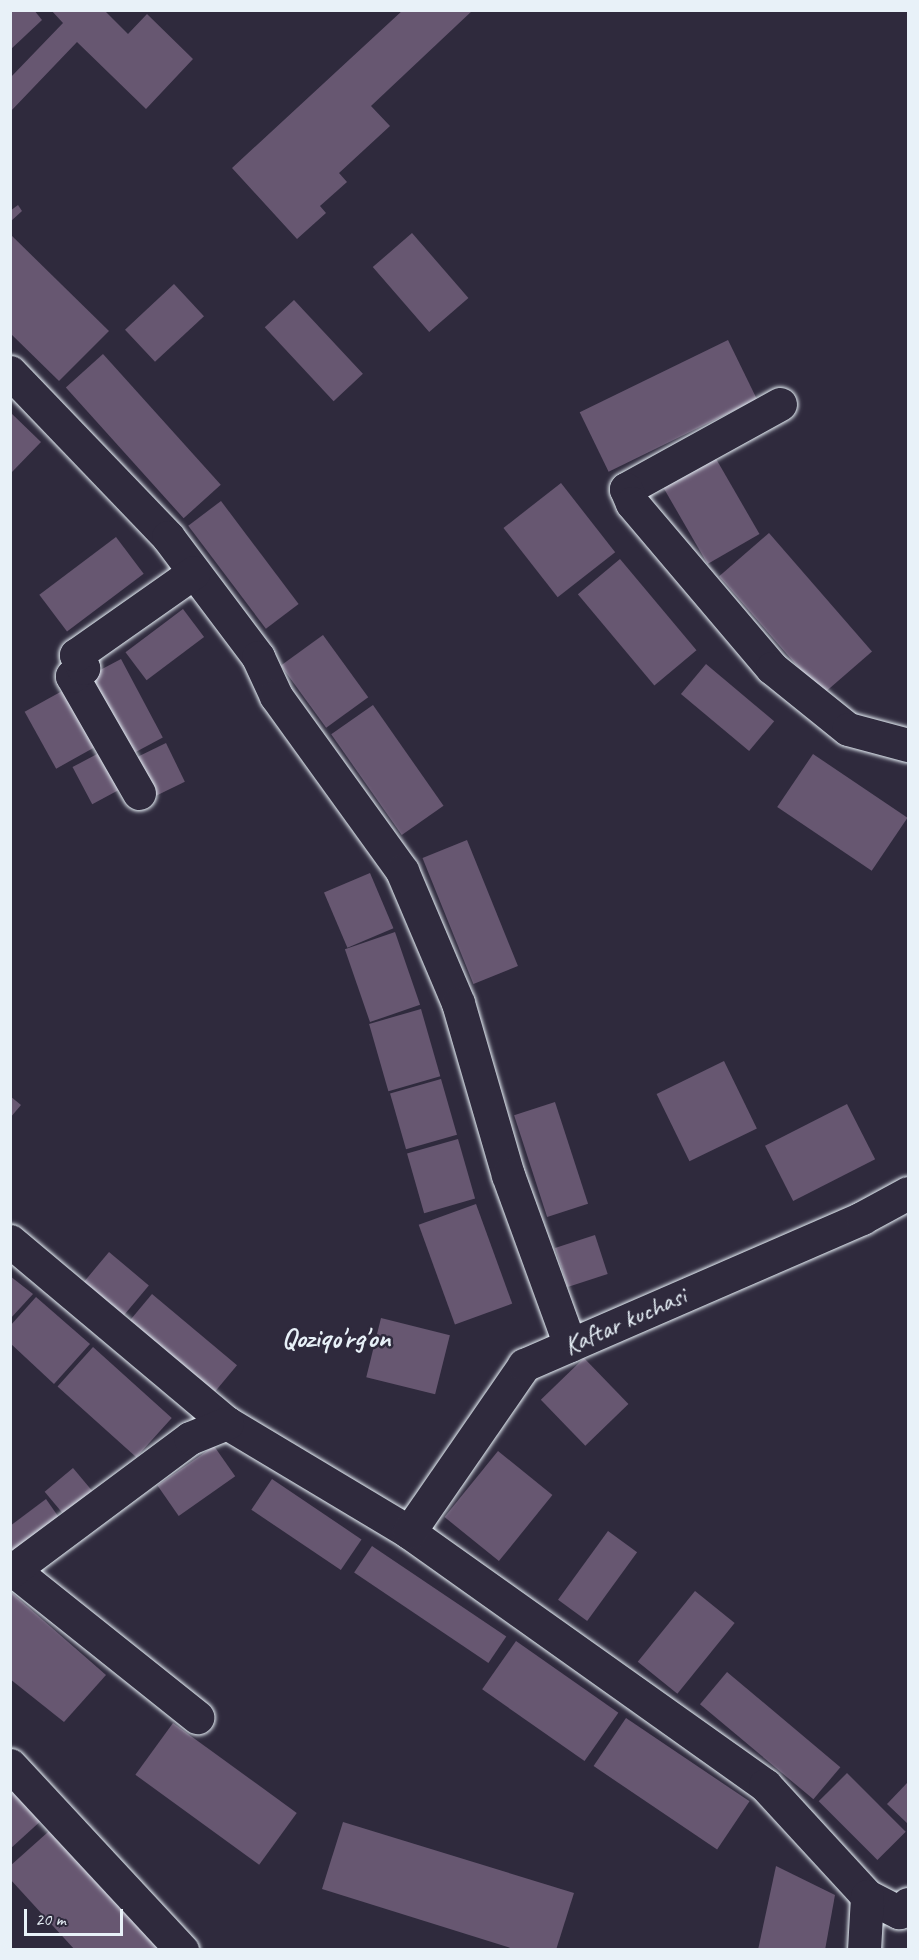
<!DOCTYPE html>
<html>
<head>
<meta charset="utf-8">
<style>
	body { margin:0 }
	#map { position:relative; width:919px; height:1960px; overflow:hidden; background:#2f2a3d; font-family:Caveat,sans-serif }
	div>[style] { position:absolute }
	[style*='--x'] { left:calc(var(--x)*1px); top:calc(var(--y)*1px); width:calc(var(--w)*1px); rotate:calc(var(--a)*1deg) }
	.building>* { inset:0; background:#675771; transform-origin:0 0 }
	.roads { filter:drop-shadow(0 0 2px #e8f1f8) drop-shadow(0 0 2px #e8f1f8) }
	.street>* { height:33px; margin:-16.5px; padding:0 16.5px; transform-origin:16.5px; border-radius:16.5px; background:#2f2a3d }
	span { translate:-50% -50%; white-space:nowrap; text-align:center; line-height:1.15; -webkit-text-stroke:5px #2f2a3d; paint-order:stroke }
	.street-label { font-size:26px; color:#e8f1f8 }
	.quarter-label { font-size:28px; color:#e8f1f8; font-weight:700 }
	.frame { position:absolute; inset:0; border:12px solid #e8f1f8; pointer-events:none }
	.scale { position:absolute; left:24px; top:1909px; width:99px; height:27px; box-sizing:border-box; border:3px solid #e8f1f8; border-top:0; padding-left:8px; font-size:18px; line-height:21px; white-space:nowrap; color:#e8f1f8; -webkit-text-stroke:4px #2f2a3d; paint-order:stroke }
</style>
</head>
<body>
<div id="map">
	<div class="building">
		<i style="clip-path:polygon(10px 10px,34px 10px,42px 20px,10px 50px)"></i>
		<i style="clip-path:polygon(51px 10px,104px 10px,128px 34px,147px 14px,193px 59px,146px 109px,77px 42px,10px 112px,10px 78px,63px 23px)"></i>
		<i style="clip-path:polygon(403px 10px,473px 10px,371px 106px,390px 126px,339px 173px,347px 182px,320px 206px,326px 213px,297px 239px,232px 168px)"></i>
		<i style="clip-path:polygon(18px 205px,22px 211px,10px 222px,10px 211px)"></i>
		<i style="left:412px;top:233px;width:86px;height:52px;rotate:49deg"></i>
		<i style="clip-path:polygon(10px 234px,109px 331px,59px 381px,10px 333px)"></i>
		<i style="left:174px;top:284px;width:44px;height:67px;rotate:47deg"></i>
		<i style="left:294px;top:300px;width:101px;height:40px;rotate:47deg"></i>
		<i style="left:728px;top:340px;width:66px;height:165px;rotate:64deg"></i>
		<i style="left:103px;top:354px;width:176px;height:50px;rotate:48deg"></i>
		<i style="clip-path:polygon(10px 412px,41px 442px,12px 472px,10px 471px)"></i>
		<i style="left:715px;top:457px;width:89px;height:60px;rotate:60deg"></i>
		<i style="left:561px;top:483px;width:88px;height:73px;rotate:52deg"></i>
		<i style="left:221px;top:501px;width:129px;height:41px;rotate:53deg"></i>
		<i style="left:769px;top:533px;width:157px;height:66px;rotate:49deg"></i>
		<i style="left:116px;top:537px;width:46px;height:96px;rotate:53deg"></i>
		<i style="left:620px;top:559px;width:119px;height:55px;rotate:50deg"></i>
		<i style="left:183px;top:609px;width:35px;height:72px;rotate:53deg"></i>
		<i style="left:323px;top:635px;width:77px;height:52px;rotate:54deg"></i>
		<i style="left:121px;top:659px;width:89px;height:38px;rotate:62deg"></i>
		<i style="left:706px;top:664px;width:89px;height:39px;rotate:40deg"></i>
		<i style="left:64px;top:690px;width:65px;height:45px;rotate:61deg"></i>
		<i style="left:373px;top:705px;width:123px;height:51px;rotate:55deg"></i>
		<i style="left:166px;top:743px;width:43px;height:36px;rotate:64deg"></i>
		<i style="left:99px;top:753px;width:42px;height:30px;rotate:62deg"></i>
		<i style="left:813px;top:754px;width:114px;height:64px;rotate:34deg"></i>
		<i style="left:467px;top:840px;width:136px;height:48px;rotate:68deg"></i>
		<i style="left:370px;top:873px;width:60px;height:50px;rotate:67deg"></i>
		<i style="left:395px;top:932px;width:77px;height:53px;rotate:71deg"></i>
		<i style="left:421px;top:1009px;width:70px;height:54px;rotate:74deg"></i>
		<i style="left:724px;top:1061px;width:75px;height:75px;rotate:64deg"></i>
		<i style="left:441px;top:1079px;width:58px;height:53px;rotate:74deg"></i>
		<i style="clip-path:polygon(10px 1096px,21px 1105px,10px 1118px)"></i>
		<i style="left:555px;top:1102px;width:107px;height:43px;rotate:72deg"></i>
		<i style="left:847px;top:1104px;width:62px;height:92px;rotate:63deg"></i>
		<i style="left:458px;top:1139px;width:62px;height:53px;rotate:74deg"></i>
		<i style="left:476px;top:1204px;width:106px;height:61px;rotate:70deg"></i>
		<i style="left:595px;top:1235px;width:41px;height:42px;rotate:72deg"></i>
		<i style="left:109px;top:1252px;width:52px;height:44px;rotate:40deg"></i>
		<i style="clip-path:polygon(10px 1276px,33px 1294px,10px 1319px)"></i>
		<i style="left:152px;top:1294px;width:111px;height:39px;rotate:40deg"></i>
		<i style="clip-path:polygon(36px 1297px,90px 1344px,54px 1384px,10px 1343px,10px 1326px)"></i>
		<i style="left:381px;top:1318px;width:71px;height:61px;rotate:14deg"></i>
		<i style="left:93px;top:1347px;width:106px;height:53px;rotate:42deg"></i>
		<i style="left:584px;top:1358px;width:64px;height:60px;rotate:46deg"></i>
		<i style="left:214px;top:1446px;width:37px;height:69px;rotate:55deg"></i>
		<i style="left:498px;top:1451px;width:70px;height:85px;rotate:39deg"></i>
		<i style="left:73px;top:1468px;width:31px;height:37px;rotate:50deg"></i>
		<i style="left:272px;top:1479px;width:108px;height:37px;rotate:34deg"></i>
		<i style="clip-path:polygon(46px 1499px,60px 1519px,10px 1555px,10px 1526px)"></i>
		<i style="left:608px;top:1531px;width:36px;height:85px;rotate:36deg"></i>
		<i style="left:372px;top:1546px;width:162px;height:32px;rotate:34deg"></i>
		<i style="left:695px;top:1591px;width:51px;height:91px;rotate:39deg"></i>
		<i style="clip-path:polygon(12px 1593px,106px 1675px,64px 1722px,10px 1679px)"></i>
		<i style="left:516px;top:1641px;width:125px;height:59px;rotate:35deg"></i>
		<i style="left:727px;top:1672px;width:148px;height:42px;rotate:40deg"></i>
		<i style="left:626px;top:1718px;width:149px;height:58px;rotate:34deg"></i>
		<i style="left:173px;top:1723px;width:153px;height:64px;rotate:36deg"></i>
		<i style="left:847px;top:1773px;width:83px;height:40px;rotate:45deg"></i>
		<i style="clip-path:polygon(10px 1782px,44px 1818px,10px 1849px)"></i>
		<i style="clip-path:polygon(908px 1782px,908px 1824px,887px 1804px)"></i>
		<i style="clip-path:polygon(343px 1822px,574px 1893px,556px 1950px,517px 1950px,322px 1889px)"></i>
		<i style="clip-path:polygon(57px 1824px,168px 1950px,75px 1950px,10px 1879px,10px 1866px)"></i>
		<i style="clip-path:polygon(776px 1866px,835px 1895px,825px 1950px,758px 1950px)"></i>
	</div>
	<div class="roads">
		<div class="street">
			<i style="--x:10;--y:372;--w:228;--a:46.2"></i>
			<i style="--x:168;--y:537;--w:150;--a:53.1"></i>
			<i style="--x:258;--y:657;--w:43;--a:65.2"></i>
			<i style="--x:276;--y:696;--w:216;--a:54.2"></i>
			<i style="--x:402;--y:871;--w:143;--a:67"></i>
			<i style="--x:458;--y:1003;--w:179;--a:73.8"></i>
			<i style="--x:508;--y:1175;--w:181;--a:70"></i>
			<i style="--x:780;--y:404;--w:176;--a:151.1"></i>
			<i style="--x:626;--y:489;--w:15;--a:67"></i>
			<i style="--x:632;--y:503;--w:216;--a:49.7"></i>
			<i style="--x:772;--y:668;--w:97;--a:38.8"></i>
			<i style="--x:848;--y:729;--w:62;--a:14.9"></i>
			<i style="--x:139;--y:793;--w:135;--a:-119.8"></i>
			<i style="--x:72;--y:676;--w:14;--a:-36"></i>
			<i style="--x:83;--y:668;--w:15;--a:-118"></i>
			<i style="--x:76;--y:655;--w:144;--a:-35.1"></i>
			<i style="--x:10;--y:1241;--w:283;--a:40"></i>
			<i style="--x:227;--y:1423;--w:212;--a:30.9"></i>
			<i style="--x:409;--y:1532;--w:437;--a:35.4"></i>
			<i style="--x:765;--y:1785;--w:151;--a:47.4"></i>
			<i style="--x:867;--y:1896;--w:36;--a:27"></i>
			<i style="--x:899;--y:1912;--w:12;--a:-42"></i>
			<i style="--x:409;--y:1532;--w:203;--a:-55.4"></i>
			<i style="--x:524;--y:1365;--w:369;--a:-23.5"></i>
			<i style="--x:862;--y:1218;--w:52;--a:-28.5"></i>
			<i style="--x:13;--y:1570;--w:236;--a:38.6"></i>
			<i style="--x:10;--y:1572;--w:224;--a:-36.7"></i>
			<i style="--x:190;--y:1438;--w:40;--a:-22"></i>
			<i style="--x:10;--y:1765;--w:253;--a:47.1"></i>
			<i style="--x:864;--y:1950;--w:54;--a:-86.8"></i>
		</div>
	</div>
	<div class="street-label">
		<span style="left:625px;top:1321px;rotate:-24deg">Kaftar kuchasi</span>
	</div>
	<div class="quarter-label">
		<span style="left:336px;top:1338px">Qoziqo'rg'on</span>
	</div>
	<div class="frame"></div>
	<div class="scale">20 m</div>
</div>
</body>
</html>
